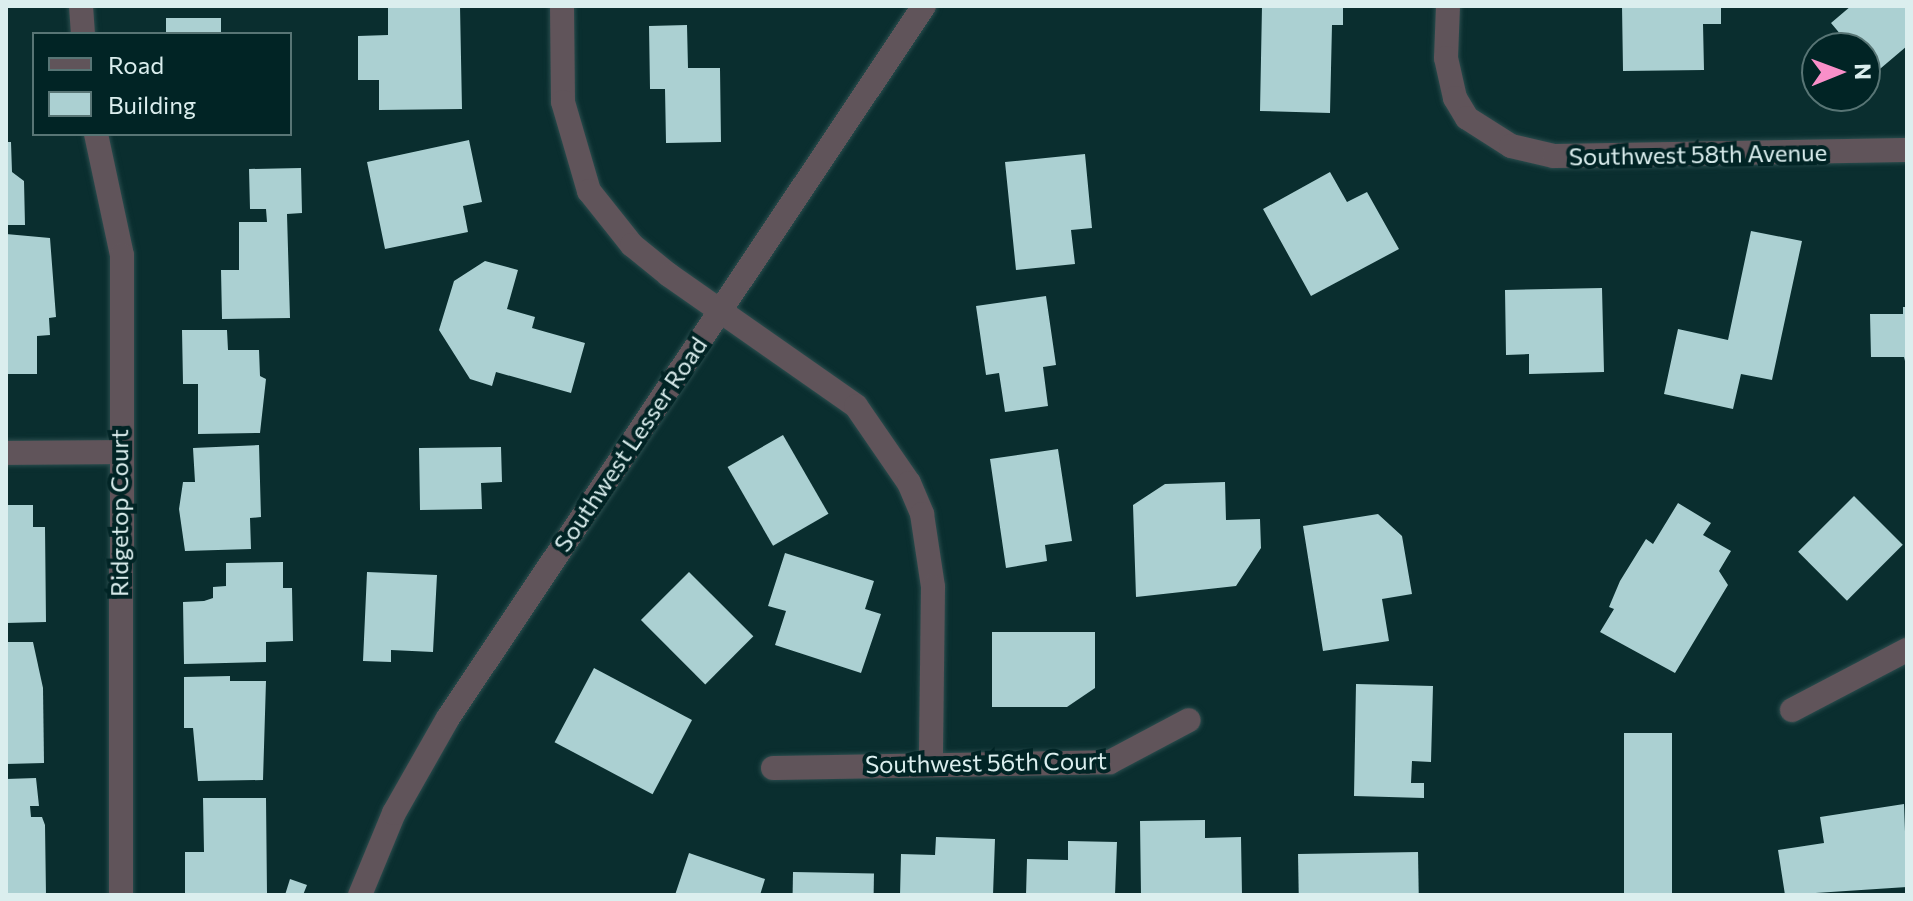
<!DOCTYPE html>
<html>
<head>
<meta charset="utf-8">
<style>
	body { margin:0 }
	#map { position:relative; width:1913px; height:901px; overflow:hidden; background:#0a2e2f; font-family:Commissioner,sans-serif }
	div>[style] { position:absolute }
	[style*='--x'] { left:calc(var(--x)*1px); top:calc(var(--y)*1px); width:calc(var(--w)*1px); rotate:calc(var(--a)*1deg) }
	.building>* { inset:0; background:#abd0d2; transform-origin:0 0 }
	.roads { filter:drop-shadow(0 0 2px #2b4d4e) drop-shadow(0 0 2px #2b4d4e) }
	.minor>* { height:24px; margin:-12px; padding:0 12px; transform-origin:12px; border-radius:12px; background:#60545a }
	.tertiary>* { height:24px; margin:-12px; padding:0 12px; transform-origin:12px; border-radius:12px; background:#60545a }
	span { translate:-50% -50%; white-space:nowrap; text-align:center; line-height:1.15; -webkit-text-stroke:8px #012425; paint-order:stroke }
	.street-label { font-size:24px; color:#dbeeee }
	.frame { position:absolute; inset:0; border:8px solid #dbeeee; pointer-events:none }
	.legend { position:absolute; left:32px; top:32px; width:260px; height:104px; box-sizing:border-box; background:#012425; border:2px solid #587575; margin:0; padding:10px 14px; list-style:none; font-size:24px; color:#dbeeee }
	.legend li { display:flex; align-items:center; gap:16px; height:40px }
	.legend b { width:40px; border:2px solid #587575 }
	.north { position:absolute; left:1801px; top:32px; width:80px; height:80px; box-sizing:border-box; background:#012425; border:2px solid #587575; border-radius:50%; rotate:89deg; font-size:22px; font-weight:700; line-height:32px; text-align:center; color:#dbeeee }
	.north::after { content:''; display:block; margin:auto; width:28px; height:36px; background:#f98fc9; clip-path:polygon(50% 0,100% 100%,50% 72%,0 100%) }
</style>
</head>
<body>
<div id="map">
	<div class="building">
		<i style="clip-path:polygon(388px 6px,460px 6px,462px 109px,379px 110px,379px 80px,358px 80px,358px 36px,388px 35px)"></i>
		<i style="clip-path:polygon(1262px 6px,1343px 6px,1343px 25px,1332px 25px,1330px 113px,1260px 111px)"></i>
		<i style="clip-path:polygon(1622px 6px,1721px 6px,1721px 24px,1703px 24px,1704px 70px,1623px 71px)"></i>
		<i style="clip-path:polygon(1851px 6px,1907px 6px,1907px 46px,1874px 74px,1865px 63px,1865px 48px,1852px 48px,1831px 23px)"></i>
		<i style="left:221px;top:18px;width:16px;height:55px;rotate:90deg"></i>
		<i style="clip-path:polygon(687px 25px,688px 68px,720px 68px,721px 142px,666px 143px,665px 89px,650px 89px,649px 26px)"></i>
		<i style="clip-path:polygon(469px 140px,482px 202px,463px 206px,468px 232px,385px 249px,367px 162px)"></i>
		<i style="clip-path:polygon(6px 142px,11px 142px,12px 172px,24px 181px,25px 225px,6px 225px)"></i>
		<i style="clip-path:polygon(1085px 154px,1092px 228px,1071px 230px,1075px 264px,1016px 270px,1005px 162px)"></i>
		<i style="clip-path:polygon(301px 168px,302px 213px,287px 214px,290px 318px,222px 319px,221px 270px,239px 270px,239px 222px,267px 222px,266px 209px,250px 209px,249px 169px)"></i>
		<i style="clip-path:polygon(1330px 172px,1347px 202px,1367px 192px,1399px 249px,1311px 296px,1263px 209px)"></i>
		<i style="clip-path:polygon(1751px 231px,1802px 241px,1772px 380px,1741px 374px,1733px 409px,1664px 394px,1678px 329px,1728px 340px)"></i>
		<i style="clip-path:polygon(6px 234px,50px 238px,56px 317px,49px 318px,50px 335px,37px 336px,37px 374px,6px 374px)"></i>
		<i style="clip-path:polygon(485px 261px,518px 270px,507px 309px,535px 317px,532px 328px,585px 343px,571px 393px,496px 372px,492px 386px,470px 379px,439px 330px,454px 281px)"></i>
		<i style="clip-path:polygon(1602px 288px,1604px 372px,1529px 374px,1529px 354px,1506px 355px,1505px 290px)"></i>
		<i style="clip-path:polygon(1046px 296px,1056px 365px,1043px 367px,1048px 406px,1005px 412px,999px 373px,986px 375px,976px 306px)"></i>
		<i style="clip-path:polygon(1903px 307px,1907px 307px,1907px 369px,1904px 357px,1871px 357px,1870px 314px,1903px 314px)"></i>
		<i style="clip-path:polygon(182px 330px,227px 330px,228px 350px,259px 350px,260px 376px,266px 379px,260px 433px,198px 434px,198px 384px,183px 384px)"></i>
		<i style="left:783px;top:435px;width:91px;height:64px;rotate:60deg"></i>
		<i style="clip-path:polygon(259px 445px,261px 517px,250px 518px,251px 549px,185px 551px,179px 509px,183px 482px,195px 482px,193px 448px)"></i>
		<i style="clip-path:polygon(501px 447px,502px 482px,481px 483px,482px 509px,420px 510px,419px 448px)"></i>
		<i style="clip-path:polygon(1058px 449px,1072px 541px,1045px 545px,1047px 561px,1006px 568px,990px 459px)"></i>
		<i style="clip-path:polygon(1225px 482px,1226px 520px,1260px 519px,1261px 548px,1236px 586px,1136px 597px,1133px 505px,1165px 484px)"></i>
		<i style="left:1854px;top:496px;width:69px;height:79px;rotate:45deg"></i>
		<i style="clip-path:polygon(1678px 503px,1711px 523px,1703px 535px,1731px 551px,1719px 571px,1728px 585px,1675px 673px,1600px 632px,1614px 609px,1609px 607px,1620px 581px,1646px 539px,1653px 544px)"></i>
		<i style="clip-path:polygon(6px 505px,33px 505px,33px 527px,45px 527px,46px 622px,6px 623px)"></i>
		<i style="clip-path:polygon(1378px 514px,1402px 536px,1412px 594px,1382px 599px,1389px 641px,1323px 651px,1303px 526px)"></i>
		<i style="clip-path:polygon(785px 553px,874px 581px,865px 609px,881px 614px,861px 673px,775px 645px,786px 611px,768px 606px)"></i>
		<i style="clip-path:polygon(283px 562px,283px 588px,292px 588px,293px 641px,266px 642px,266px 662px,184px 664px,183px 602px,204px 601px,213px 598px,213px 587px,226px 586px,226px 563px)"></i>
		<i style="clip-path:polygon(367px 572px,437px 575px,433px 652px,391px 650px,391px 662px,363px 661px)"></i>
		<i style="left:689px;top:572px;width:91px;height:68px;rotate:45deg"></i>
		<i style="clip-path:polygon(992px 632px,1095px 632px,1095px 688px,1067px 707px,992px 707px)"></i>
		<i style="clip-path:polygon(6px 642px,33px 642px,43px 688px,44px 763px,6px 764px)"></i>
		<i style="left:594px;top:668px;width:111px;height:84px;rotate:28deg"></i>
		<i style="clip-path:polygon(230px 676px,230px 681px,266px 681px,263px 780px,198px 781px,193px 728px,184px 728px,184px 677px)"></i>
		<i style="clip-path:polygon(1356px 684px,1433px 686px,1431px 762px,1412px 761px,1411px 783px,1424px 783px,1424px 798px,1354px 796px)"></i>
		<i style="left:1624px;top:733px;width:48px;height:162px"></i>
		<i style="clip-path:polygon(36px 778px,39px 806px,30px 806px,31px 817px,42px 817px,45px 825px,46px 895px,6px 895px,6px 779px)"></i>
		<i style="clip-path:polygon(203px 798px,266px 798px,267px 894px,185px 895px,185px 852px,204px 852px)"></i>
		<i style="clip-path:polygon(1904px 804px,1907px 887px,1785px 895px,1778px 850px,1824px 843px,1820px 817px)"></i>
		<i style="clip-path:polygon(1205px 820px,1205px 838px,1241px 837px,1242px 895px,1141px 895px,1140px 821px)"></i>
		<i style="clip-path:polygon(936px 837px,995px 839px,993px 895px,900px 895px,901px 854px,935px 855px)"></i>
		<i style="clip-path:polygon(1068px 841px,1117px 842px,1115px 895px,1026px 895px,1027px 859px,1068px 860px)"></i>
		<i style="left:1418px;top:852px;width:43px;height:120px;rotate:89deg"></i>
		<i style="clip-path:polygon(689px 853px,765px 879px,760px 895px,675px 895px)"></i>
		<i style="left:793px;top:872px;width:81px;height:23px;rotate:1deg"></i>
		<i style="clip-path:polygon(290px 879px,307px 885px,303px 895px,285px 895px)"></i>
	</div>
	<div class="roads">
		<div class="minor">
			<i style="--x:81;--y:6;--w:28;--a:86"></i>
			<i style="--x:562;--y:6;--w:96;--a:89.4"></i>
			<i style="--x:563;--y:102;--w:93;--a:73.7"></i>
			<i style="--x:589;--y:191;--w:69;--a:51.5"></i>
			<i style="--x:632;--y:245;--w:48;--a:39"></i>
			<i style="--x:669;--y:275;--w:228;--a:35"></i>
			<i style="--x:856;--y:406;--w:93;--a:55.5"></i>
			<i style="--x:909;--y:483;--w:34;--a:67"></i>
			<i style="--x:922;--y:514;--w:74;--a:81.4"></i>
			<i style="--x:933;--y:587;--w:175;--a:90.7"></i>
			<i style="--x:1448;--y:6;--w:52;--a:92.2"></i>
			<i style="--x:1446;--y:58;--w:41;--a:77.3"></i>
			<i style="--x:1455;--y:98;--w:23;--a:59"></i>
			<i style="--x:1467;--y:118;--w:52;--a:32.5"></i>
			<i style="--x:1511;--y:146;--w:44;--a:13.1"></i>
			<i style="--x:1554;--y:156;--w:353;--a:-1"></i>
			<i style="--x:96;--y:134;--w:124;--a:77.9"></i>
			<i style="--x:122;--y:255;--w:640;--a:90.09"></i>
			<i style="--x:6;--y:453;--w:111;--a:-0.5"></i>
			<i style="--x:1792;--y:710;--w:130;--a:-27.6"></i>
			<i style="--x:773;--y:768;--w:337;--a:-1"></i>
			<i style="--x:1110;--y:762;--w:89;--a:-28"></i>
		</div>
		<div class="tertiary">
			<i style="--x:360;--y:895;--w:89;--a:-67.5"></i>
			<i style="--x:394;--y:813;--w:109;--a:-60.4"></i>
			<i style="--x:448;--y:718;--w:856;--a:-56.24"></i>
		</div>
	</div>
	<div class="street-label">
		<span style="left:1698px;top:154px;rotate:-1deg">Southwest 58th Avenue</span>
		<span style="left:630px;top:444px;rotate:-56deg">Southwest Lesser Road</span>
		<span style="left:119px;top:513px;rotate:-90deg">Ridgetop Court</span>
		<span style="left:986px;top:762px;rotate:-1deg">Southwest 56th Court</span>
	</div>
	<div class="frame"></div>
	<ul class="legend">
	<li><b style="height:10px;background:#60545a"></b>Road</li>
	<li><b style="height:22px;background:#abd0d2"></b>Building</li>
	</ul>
	<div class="north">N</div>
</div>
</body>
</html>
